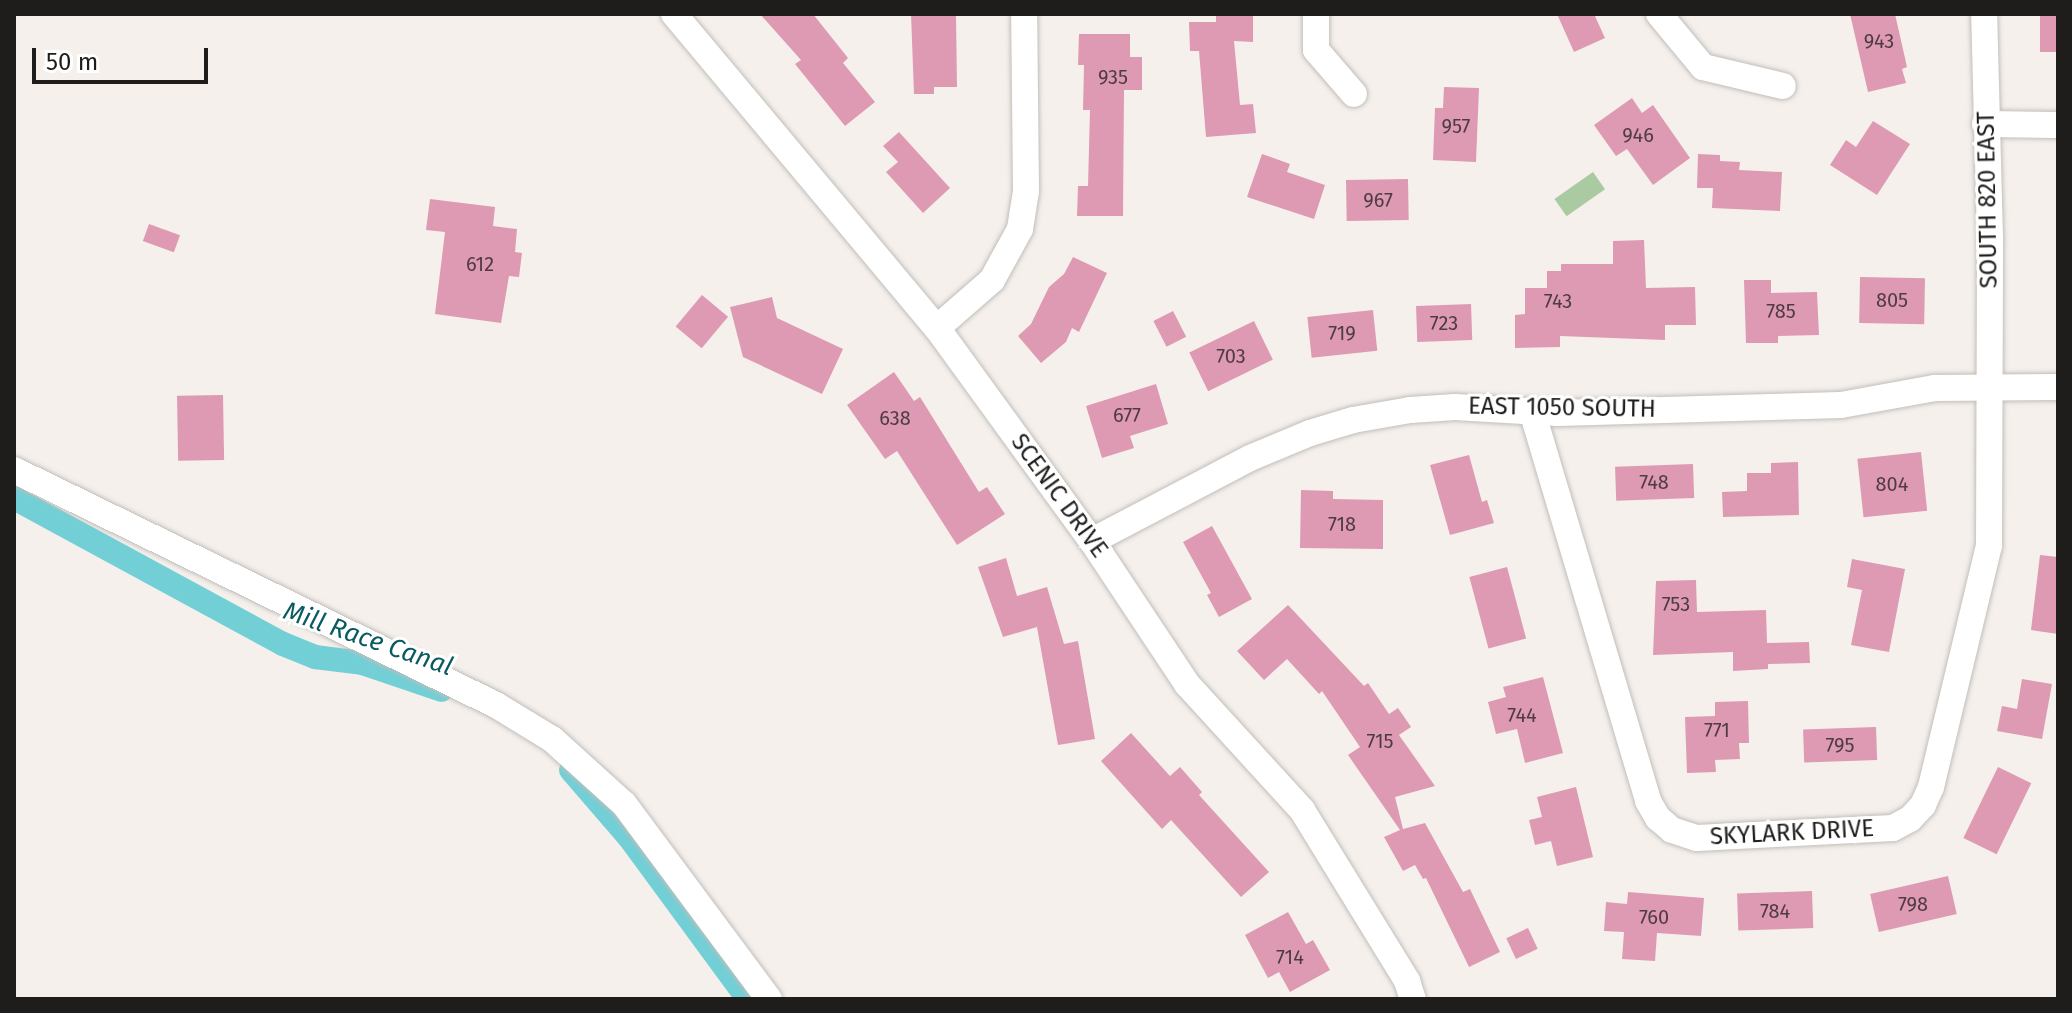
<!DOCTYPE html>
<html>
<head>
<meta charset="utf-8">
<style>
	body { margin:0 }
	#map { position:relative; width:2072px; height:1013px; overflow:hidden; background:#f5f0ec; font-family:"Fira Sans",sans-serif }
	div>[style] { position:absolute }
	[style*='--x'] { left:calc(var(--x)*1px); top:calc(var(--y)*1px); width:calc(var(--w)*1px); rotate:calc(var(--a)*1deg) }
	.green>* { inset:0; background:#aacaa1; transform-origin:0 0 }
	.canal>* { height:24px; margin:-12px; padding:0 12px; transform-origin:12px; border-radius:12px; background:#73cfd6 }
	.building>* { inset:0; background:#de9ab3; transform-origin:0 0 }
	.roads { filter:drop-shadow(0 0 2px #c2beba) drop-shadow(0 0 2px #c2beba) }
	.minor>* { height:26px; margin:-13px; padding:0 13px; transform-origin:13px; border-radius:13px; background:#fff }
	span { translate:-50% -50%; white-space:nowrap; text-align:center; line-height:1.15; -webkit-text-stroke:6px #fff; paint-order:stroke }
	.number-label { font-size:20px; color:#4f3c42 }
	.number-label span { -webkit-text-stroke-width:0 }
	.street-label { font-size:24px; color:#1f1d1c }
	.water-label { font-size:26px; color:#095b61; font-style:italic }
	.frame { position:absolute; inset:0; border:16px solid #1f1d1c; pointer-events:none }
	.scale { position:absolute; left:32px; top:48px; width:176px; height:36px; box-sizing:border-box; border:4px solid #1f1d1c; border-top:0; padding-left:10px; font-size:24px; line-height:28px; white-space:nowrap; color:#1f1d1c; -webkit-text-stroke:6px #fff; paint-order:stroke }
</style>
</head>
<body>
<div id="map">
	<div class="green">
		<i style="left:1593px;top:172px;width:21px;height:47px;rotate:55deg"></i>
	</div>
	<div class="canal">
		<i style="--x:14;--y:498;--w:306;--a:28.5"></i>
		<i style="--x:283;--y:644;--w:35;--a:22"></i>
		<i style="--x:315;--y:657;--w:47;--a:7.3"></i>
		<i style="--x:362;--y:663;--w:84;--a:18.6"></i>
		<i style="--x:571;--y:770;--w:89;--a:49.1"></i>
		<i style="--x:629;--y:837;--w:201;--a:53.7"></i>
	</div>
	<div class="building">
		<i style="clip-path:polygon(760px 14px,813px 14px,848px 58px,843px 63px,875px 102px,845px 126px,795px 64px,801px 60px)"></i>
		<i style="clip-path:polygon(911px 14px,956px 14px,957px 87px,934px 87px,934px 94px,914px 94px)"></i>
		<i style="clip-path:polygon(1216px 14px,1253px 14px,1253px 42px,1234px 41px,1240px 105px,1253px 104px,1256px 133px,1206px 137px,1199px 51px,1190px 51px,1189px 22px,1216px 22px)"></i>
		<i style="clip-path:polygon(1557px 14px,1594px 14px,1605px 38px,1574px 52px)"></i>
		<i style="clip-path:polygon(1850px 14px,1895px 14px,1907px 67px,1902px 69px,1906px 83px,1868px 92px)"></i>
		<i style="left:2040px;top:14px;width:18px;height:38px"></i>
		<i style="clip-path:polygon(1079px 34px,1130px 34px,1130px 57px,1142px 57px,1142px 90px,1124px 90px,1123px 216px,1077px 216px,1078px 186px,1088px 186px,1090px 110px,1083px 110px,1084px 65px,1078px 65px)"></i>
		<i style="clip-path:polygon(1444px 87px,1479px 88px,1476px 162px,1433px 160px,1435px 108px,1443px 108px)"></i>
		<i style="clip-path:polygon(1632px 98px,1642px 113px,1653px 105px,1690px 158px,1653px 185px,1627px 149px,1616px 156px,1594px 125px)"></i>
		<i style="clip-path:polygon(1873px 121px,1910px 144px,1877px 195px,1830px 165px,1846px 140px,1856px 147px)"></i>
		<i style="clip-path:polygon(899px 132px,950px 188px,923px 213px,886px 172px,898px 162px,883px 146px)"></i>
		<i style="clip-path:polygon(1262px 154px,1290px 164px,1287px 172px,1325px 185px,1314px 219px,1247px 197px)"></i>
		<i style="clip-path:polygon(1698px 154px,1720px 155px,1720px 161px,1740px 162px,1739px 170px,1782px 172px,1780px 211px,1712px 208px,1713px 188px,1697px 188px)"></i>
		<i style="left:1408px;top:179px;width:41px;height:62px;rotate:89deg"></i>
		<i style="clip-path:polygon(430px 199px,495px 207px,493px 226px,517px 229px,515px 252px,522px 253px,519px 277px,509px 276px,501px 323px,435px 314px,445px 232px,426px 230px)"></i>
		<i style="left:149px;top:224px;width:33px;height:18px;rotate:20deg"></i>
		<i style="clip-path:polygon(1644px 240px,1646px 288px,1695px 287px,1696px 325px,1665px 325px,1665px 340px,1560px 336px,1560px 347px,1515px 348px,1515px 315px,1525px 314px,1525px 288px,1547px 288px,1547px 271px,1561px 271px,1561px 264px,1613px 264px,1613px 241px)"></i>
		<i style="clip-path:polygon(1073px 257px,1107px 273px,1079px 332px,1072px 328px,1066px 342px,1041px 363px,1018px 336px,1031px 324px,1049px 287px,1064px 274px)"></i>
		<i style="left:1860px;top:277px;width:65px;height:46px;rotate:1deg"></i>
		<i style="clip-path:polygon(1744px 280px,1771px 280px,1771px 293px,1817px 292px,1819px 335px,1778px 336px,1778px 343px,1746px 343px)"></i>
		<i style="left:702px;top:295px;width:34px;height:41px;rotate:40deg"></i>
		<i style="clip-path:polygon(772px 297px,777px 318px,843px 349px,822px 394px,743px 357px,730px 307px)"></i>
		<i style="left:1471px;top:304px;width:36px;height:55px;rotate:88deg"></i>
		<i style="left:1373px;top:310px;width:41px;height:66px;rotate:84deg"></i>
		<i style="left:1173px;top:311px;width:29px;height:22px;rotate:63deg"></i>
		<i style="left:1254px;top:321px;width:43px;height:72px;rotate:64deg"></i>
		<i style="clip-path:polygon(894px 372px,914px 401px,920px 397px,979px 492px,987px 487px,1005px 514px,957px 545px,897px 451px,885px 459px,847px 405px)"></i>
		<i style="clip-path:polygon(1156px 384px,1168px 424px,1130px 436px,1134px 448px,1102px 458px,1086px 406px)"></i>
		<i style="left:223px;top:395px;width:65px;height:46px;rotate:89deg"></i>
		<i style="left:1921px;top:452px;width:59px;height:64px;rotate:84deg"></i>
		<i style="clip-path:polygon(1469px 455px,1482px 502px,1487px 500px,1494px 523px,1450px 535px,1430px 465px)"></i>
		<i style="clip-path:polygon(1798px 462px,1799px 515px,1723px 517px,1722px 492px,1747px 491px,1747px 473px,1771px 473px,1771px 463px)"></i>
		<i style="left:1693px;top:464px;width:34px;height:78px;rotate:88deg"></i>
		<i style="clip-path:polygon(1301px 490px,1333px 491px,1333px 499px,1383px 500px,1383px 549px,1300px 548px)"></i>
		<i style="clip-path:polygon(1212px 526px,1252px 599px,1219px 617px,1207px 595px,1211px 593px,1183px 542px)"></i>
		<i style="clip-path:polygon(2040px 555px,2058px 557px,2058px 634px,2031px 630px)"></i>
		<i style="clip-path:polygon(1006px 558px,1017px 596px,1047px 587px,1064px 644px,1078px 641px,1095px 739px,1058px 745px,1037px 627px,1003px 637px,978px 567px)"></i>
		<i style="clip-path:polygon(1852px 559px,1905px 569px,1889px 652px,1851px 645px,1862px 590px,1847px 587px)"></i>
		<i style="left:1507px;top:567px;width:74px;height:39px;rotate:75deg"></i>
		<i style="clip-path:polygon(1696px 580px,1697px 612px,1766px 610px,1767px 643px,1809px 642px,1810px 663px,1768px 664px,1768px 669px,1733px 671px,1733px 652px,1653px 655px,1656px 581px)"></i>
		<i style="clip-path:polygon(1288px 605px,1364px 686px,1368px 683px,1389px 714px,1398px 708px,1411px 727px,1399px 735px,1435px 786px,1395px 797px,1403px 829px,1425px 823px,1463px 892px,1470px 889px,1500px 952px,1469px 967px,1426px 878px,1423px 879px,1415px 865px,1403px 871px,1384px 837px,1400px 830px,1348px 755px,1360px 747px,1322px 691px,1319px 694px,1287px 659px,1264px 680px,1237px 651px)"></i>
		<i style="clip-path:polygon(1543px 677px,1563px 753px,1525px 763px,1517px 729px,1496px 734px,1488px 702px,1506px 697px,1503px 687px)"></i>
		<i style="clip-path:polygon(2022px 679px,2052px 684px,2042px 739px,1997px 731px,2002px 706px,2017px 709px)"></i>
		<i style="clip-path:polygon(1748px 701px,1749px 743px,1739px 743px,1740px 759px,1715px 760px,1716px 772px,1687px 773px,1685px 717px,1715px 716px,1715px 702px)"></i>
		<i style="left:1876px;top:727px;width:33px;height:73px;rotate:88deg"></i>
		<i style="clip-path:polygon(1131px 733px,1170px 776px,1180px 767px,1202px 792px,1199px 795px,1269px 872px,1241px 897px,1171px 820px,1162px 829px,1101px 761px)"></i>
		<i style="left:1998px;top:767px;width:37px;height:79px;rotate:26deg"></i>
		<i style="clip-path:polygon(1576px 787px,1593px 857px,1557px 866px,1551px 841px,1535px 845px,1529px 820px,1542px 817px,1537px 797px)"></i>
		<i style="left:1948px;top:876px;width:39px;height:80px;rotate:77deg"></i>
		<i style="left:1812px;top:891px;width:37px;height:75px;rotate:88deg"></i>
		<i style="clip-path:polygon(1628px 892px,1704px 898px,1701px 936px,1657px 933px,1655px 961px,1622px 959px,1624px 932px,1604px 931px,1606px 902px,1627px 904px)"></i>
		<i style="clip-path:polygon(1288px 912px,1306px 944px,1313px 940px,1330px 970px,1290px 992px,1279px 972px,1268px 978px,1245px 935px)"></i>
		<i style="left:1528px;top:928px;width:23px;height:24px;rotate:65deg"></i>
	</div>
	<div class="roads">
		<div class="minor">
			<i style="--x:674;--y:14;--w:410;--a:50.1"></i>
			<i style="--x:937;--y:328;--w:263;--a:54"></i>
			<i style="--x:1092;--y:541;--w:172;--a:56.4"></i>
			<i style="--x:1187;--y:684;--w:171;--a:47.6"></i>
			<i style="--x:1302;--y:810;--w:201;--a:58.4"></i>
			<i style="--x:1407;--y:981;--w:19;--a:72"></i>
			<i style="--x:1316;--y:14;--w:36;--a:90"></i>
			<i style="--x:1316;--y:50;--w:58;--a:49.2"></i>
			<i style="--x:1659;--y:14;--w:69;--a:50.3"></i>
			<i style="--x:1703;--y:67;--w:82;--a:13.4"></i>
			<i style="--x:1985;--y:124;--w:73;--a:0.8"></i>
			<i style="--x:937;--y:328;--w:73;--a:-41.1"></i>
			<i style="--x:992;--y:280;--w:58;--a:-61.2"></i>
			<i style="--x:1020;--y:229;--w:38;--a:-81"></i>
			<i style="--x:1026;--y:191;--w:177;--a:-90.6"></i>
			<i style="--x:1532;--y:411;--w:407;--a:73.4"></i>
			<i style="--x:1648;--y:801;--w:20;--a:60"></i>
			<i style="--x:1658;--y:818;--w:18;--a:41"></i>
			<i style="--x:1672;--y:830;--w:26;--a:18"></i>
			<i style="--x:1697;--y:838;--w:196;--a:-2.9"></i>
			<i style="--x:1893;--y:828;--w:19;--a:-28"></i>
			<i style="--x:1910;--y:819;--w:19;--a:-47"></i>
			<i style="--x:1923;--y:805;--w:20;--a:-66"></i>
			<i style="--x:1931;--y:787;--w:248;--a:-76.5"></i>
			<i style="--x:1989;--y:546;--w:308;--a:-89.8"></i>
			<i style="--x:1990;--y:238;--w:224;--a:-91.5"></i>
			<i style="--x:14;--y:470;--w:536;--a:25.99"></i>
			<i style="--x:496;--y:705;--w:66;--a:31.3"></i>
			<i style="--x:552;--y:739;--w:97;--a:42.1"></i>
			<i style="--x:624;--y:804;--w:243;--a:53.4"></i>
			<i style="--x:1092;--y:541;--w:178;--a:-27.7"></i>
			<i style="--x:1250;--y:458;--w:65;--a:-22.6"></i>
			<i style="--x:1310;--y:433;--w:45;--a:-16.8"></i>
			<i style="--x:1353;--y:420;--w:58;--a:-10"></i>
			<i style="--x:1410;--y:410;--w:45;--a:-3.8"></i>
			<i style="--x:1455;--y:407;--w:103;--a:3.3"></i>
			<i style="--x:1558;--y:413;--w:283;--a:-1.6"></i>
			<i style="--x:1841;--y:405;--w:96;--a:-10.3"></i>
			<i style="--x:1935;--y:388;--w:123;--a:-0.5"></i>
		</div>
	</div>
	<div class="number-label">
		<span style="left:1879px;top:41px">943</span>
		<span style="left:1113px;top:77px">935</span>
		<span style="left:1456px;top:126px">957</span>
		<span style="left:1638px;top:135px">946</span>
		<span style="left:1378px;top:200px">967</span>
		<span style="left:480px;top:264px">612</span>
		<span style="left:1892px;top:300px">805</span>
		<span style="left:1558px;top:301px">743</span>
		<span style="left:1781px;top:311px">785</span>
		<span style="left:1444px;top:323px">723</span>
		<span style="left:1342px;top:333px">719</span>
		<span style="left:1231px;top:356px">703</span>
		<span style="left:1127px;top:415px">677</span>
		<span style="left:895px;top:418px">638</span>
		<span style="left:1654px;top:482px">748</span>
		<span style="left:1892px;top:484px">804</span>
		<span style="left:1342px;top:524px">718</span>
		<span style="left:1676px;top:604px">753</span>
		<span style="left:1522px;top:715px">744</span>
		<span style="left:1717px;top:730px">771</span>
		<span style="left:1380px;top:741px">715</span>
		<span style="left:1840px;top:745px">795</span>
		<span style="left:1913px;top:904px">798</span>
		<span style="left:1775px;top:911px">784</span>
		<span style="left:1654px;top:917px">760</span>
		<span style="left:1290px;top:957px">714</span>
	</div>
	<div class="street-label">
		<span style="left:1988px;top:200px;rotate:-91deg">SOUTH 820 EAST</span>
		<span style="left:1562px;top:408px;rotate:1deg">EAST 1050 SOUTH</span>
		<span style="left:1059px;top:496px;rotate:54deg">SCENIC DRIVE</span>
		<span style="left:1792px;top:833px;rotate:-3deg">SKYLARK DRIVE</span>
	</div>
	<div class="water-label">
		<span style="left:368px;top:639px;rotate:19deg">Mill Race Canal</span>
	</div>
	<div class="frame"></div>
	<div class="scale">50 m</div>
</div>
</body>
</html>
